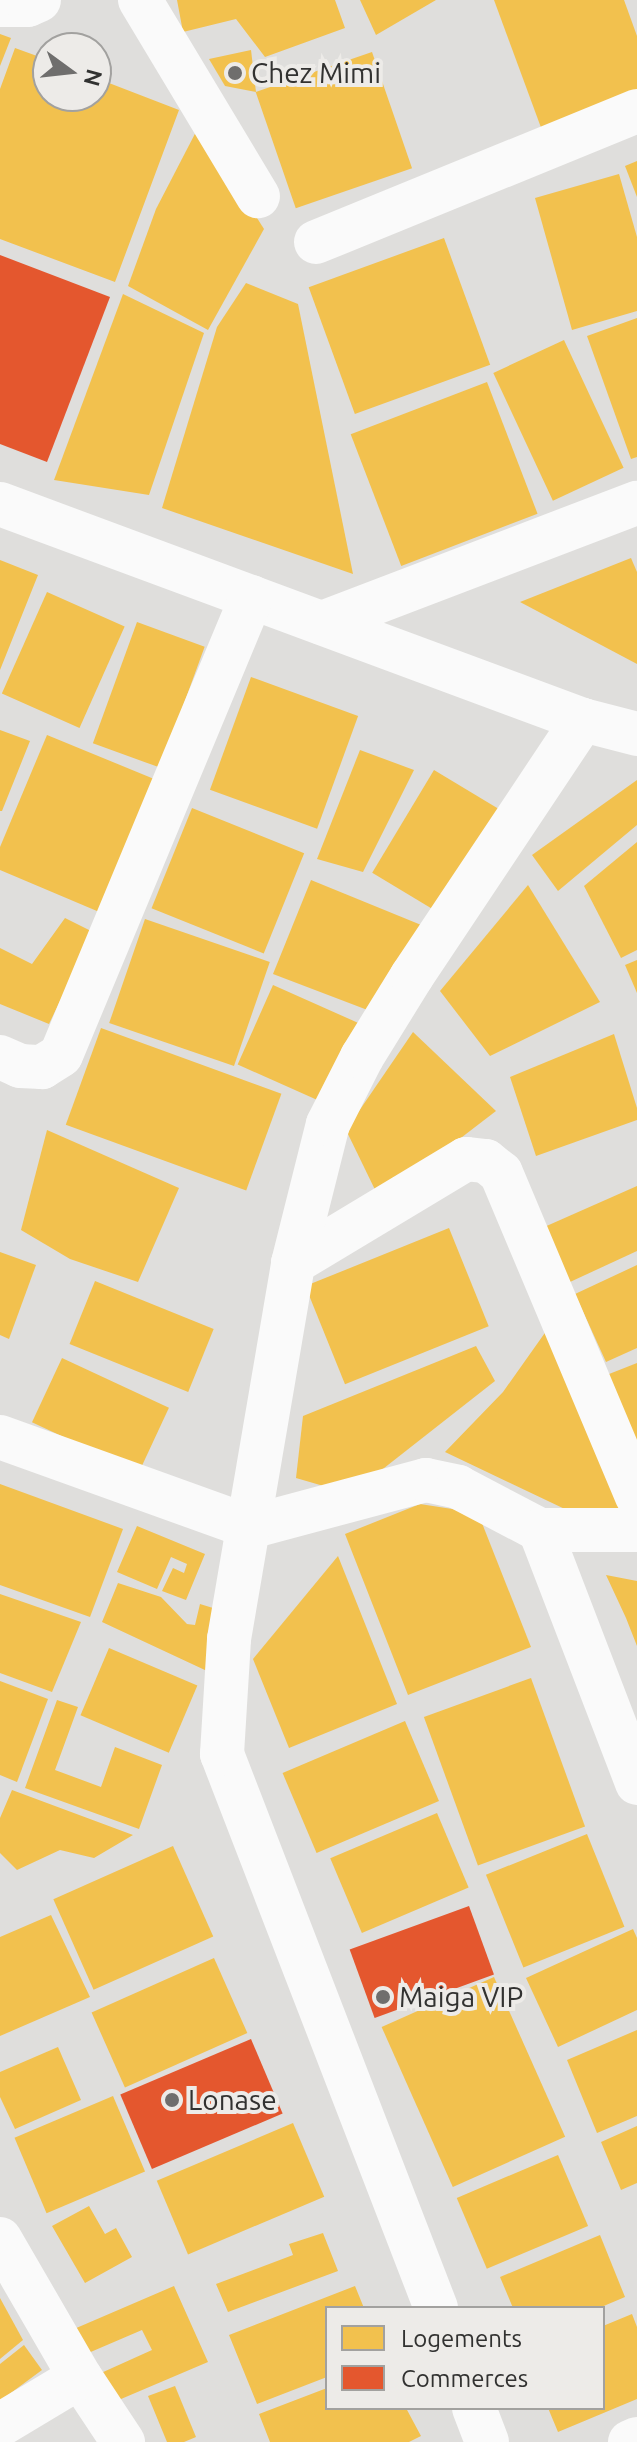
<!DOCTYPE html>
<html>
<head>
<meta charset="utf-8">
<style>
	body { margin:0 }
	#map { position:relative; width:637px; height:2442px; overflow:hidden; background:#dfdedc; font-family:Ubuntu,sans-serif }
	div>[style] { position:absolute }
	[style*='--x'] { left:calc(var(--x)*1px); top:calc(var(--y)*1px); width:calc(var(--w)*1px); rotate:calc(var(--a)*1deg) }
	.homes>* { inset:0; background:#f2c14e; transform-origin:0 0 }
	.shops>* { inset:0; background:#e4572e; transform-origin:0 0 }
	.minor>* { height:44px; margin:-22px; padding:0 22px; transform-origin:22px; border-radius:22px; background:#fafafa }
	.dots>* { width:22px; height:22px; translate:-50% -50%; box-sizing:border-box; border:4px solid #edebe8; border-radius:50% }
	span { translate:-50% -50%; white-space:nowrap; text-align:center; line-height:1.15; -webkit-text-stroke:8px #edebe8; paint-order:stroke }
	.poi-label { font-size:28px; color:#323231 }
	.left { translate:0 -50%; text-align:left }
	.legend { position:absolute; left:325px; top:2306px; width:280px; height:104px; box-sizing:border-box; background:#edebe8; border:2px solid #a2a19f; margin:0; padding:10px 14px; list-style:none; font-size:24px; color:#323231 }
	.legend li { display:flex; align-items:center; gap:16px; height:40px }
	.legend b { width:40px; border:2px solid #a2a19f }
	.north { position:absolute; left:32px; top:32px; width:80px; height:80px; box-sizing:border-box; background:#edebe8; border:2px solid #a2a19f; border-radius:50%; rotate:105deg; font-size:22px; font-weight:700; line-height:32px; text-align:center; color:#323231 }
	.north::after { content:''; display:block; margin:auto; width:28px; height:36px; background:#6f6e6d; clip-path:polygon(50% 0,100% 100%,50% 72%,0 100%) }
</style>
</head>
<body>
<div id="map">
	<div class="homes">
		<i style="clip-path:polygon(177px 0,335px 0,345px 28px,265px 57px,236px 19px,183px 32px)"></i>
		<i style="clip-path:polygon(360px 0,436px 0,376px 35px)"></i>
		<i style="clip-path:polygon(494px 0,624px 0,637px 36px,637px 98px,543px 133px)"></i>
		<i style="clip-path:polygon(0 34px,11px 38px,0 66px)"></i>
		<i style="clip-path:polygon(15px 48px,48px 60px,48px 96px,96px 96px,96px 78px,179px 110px,115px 282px,0 239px,0 89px)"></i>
		<i style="clip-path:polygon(251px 50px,256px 92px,225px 86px,209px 59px)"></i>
		<i style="left:372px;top:52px;width:123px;height:123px;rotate:71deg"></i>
		<i style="clip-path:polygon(199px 126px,264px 229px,208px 330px,128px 286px,156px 209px)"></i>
		<i style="clip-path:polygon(637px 161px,637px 197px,625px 166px)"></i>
		<i style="clip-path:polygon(619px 174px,637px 237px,637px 311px,572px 330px,535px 198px)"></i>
		<i style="left:444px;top:238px;width:135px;height:144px;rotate:70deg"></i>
		<i style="clip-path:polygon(246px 283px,298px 304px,353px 574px,162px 508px,217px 327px)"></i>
		<i style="clip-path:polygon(123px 294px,204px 333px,149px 495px,54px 480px)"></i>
		<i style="clip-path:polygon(637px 318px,637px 457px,631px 459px,587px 336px)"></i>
		<i style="left:564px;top:340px;width:141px;height:78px;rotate:65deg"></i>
		<i style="left:487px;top:382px;width:141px;height:146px;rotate:69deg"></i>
		<i style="clip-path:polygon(631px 558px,637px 572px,637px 664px,520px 602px)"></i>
		<i style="clip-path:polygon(0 560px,38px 575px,0 670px)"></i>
		<i style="left:47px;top:592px;width:85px;height:111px;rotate:24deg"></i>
		<i style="left:137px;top:622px;width:72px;height:129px;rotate:20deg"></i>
		<i style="left:251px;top:677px;width:114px;height:120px;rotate:20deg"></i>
		<i style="clip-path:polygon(0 730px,30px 741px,2px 811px,0 811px)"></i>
		<i style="clip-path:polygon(47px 735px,159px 781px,104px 914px,0 870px,0 847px)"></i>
		<i style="clip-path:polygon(360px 750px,414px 770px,363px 872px,317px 859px)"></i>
		<i style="left:434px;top:770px;width:79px;height:120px;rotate:31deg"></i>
		<i style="clip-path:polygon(637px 780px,637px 825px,558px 891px,532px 855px)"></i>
		<i style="left:192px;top:808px;width:121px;height:108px;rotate:22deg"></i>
		<i style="clip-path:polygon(637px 842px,637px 950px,621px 958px,584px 886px)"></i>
		<i style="clip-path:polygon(311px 880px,431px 929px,378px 1014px,273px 974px)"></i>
		<i style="clip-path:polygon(528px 885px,600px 1002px,490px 1056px,440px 991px)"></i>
		<i style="clip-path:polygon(65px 918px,93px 932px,49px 1024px,0 1004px,0 948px,32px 964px)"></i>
		<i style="left:145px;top:919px;width:132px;height:110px;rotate:19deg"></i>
		<i style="clip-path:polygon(637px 960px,637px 993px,625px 965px)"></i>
		<i style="left:273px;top:985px;width:102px;height:87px;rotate:24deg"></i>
		<i style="left:101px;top:1028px;width:192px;height:103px;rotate:20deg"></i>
		<i style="clip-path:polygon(413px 1032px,496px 1111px,380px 1200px,346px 1130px)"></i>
		<i style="clip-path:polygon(614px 1034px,637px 1108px,637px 1120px,536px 1156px,510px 1077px)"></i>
		<i style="clip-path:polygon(47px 1130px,179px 1188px,138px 1282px,70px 1259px,21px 1230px)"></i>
		<i style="clip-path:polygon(637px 1186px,637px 1251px,570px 1282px,542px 1228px)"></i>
		<i style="left:449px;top:1228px;width:106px;height:155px;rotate:68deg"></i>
		<i style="clip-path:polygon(0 1252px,36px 1265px,9px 1339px,0 1335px)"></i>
		<i style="clip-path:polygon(637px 1265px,637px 1348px,606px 1362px,575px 1294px)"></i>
		<i style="left:95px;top:1281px;width:128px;height:68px;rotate:22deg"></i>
		<i style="clip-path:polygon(554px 1320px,635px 1518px,569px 1511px,445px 1452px,503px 1392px)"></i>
		<i style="clip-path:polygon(476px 1346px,495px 1381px,351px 1494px,296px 1478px,303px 1416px)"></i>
		<i style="left:62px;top:1358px;width:118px;height:71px;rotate:25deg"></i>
		<i style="clip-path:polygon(637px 1363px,637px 1461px,604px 1376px)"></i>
		<i style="clip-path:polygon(0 1484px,123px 1529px,90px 1617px,0 1585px)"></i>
		<i style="clip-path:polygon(420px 1504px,478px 1513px,531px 1647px,408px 1695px,345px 1534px)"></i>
		<i style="clip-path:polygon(137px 1526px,205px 1554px,186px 1600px,162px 1591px,173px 1568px,184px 1573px,187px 1564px,171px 1557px,157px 1589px,117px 1572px)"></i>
		<i style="clip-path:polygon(338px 1556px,397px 1704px,289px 1748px,253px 1659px)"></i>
		<i style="clip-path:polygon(606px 1575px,637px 1581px,637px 1646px,626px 1618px)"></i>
		<i style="clip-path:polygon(118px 1583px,161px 1597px,187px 1624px,195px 1625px,200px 1604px,213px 1608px,207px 1671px,102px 1622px)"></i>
		<i style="clip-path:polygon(0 1594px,81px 1622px,52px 1692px,0 1673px)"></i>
		<i style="left:109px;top:1648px;width:96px;height:73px;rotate:23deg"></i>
		<i style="left:531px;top:1678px;width:158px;height:114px;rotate:70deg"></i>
		<i style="clip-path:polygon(0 1681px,48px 1699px,17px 1782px,0 1775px)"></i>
		<i style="clip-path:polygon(57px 1700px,78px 1707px,55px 1770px,101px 1787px,115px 1747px,162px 1765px,139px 1829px,25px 1788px)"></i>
		<i style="left:405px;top:1721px;width:87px;height:133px;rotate:67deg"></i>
		<i style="clip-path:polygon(12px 1790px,133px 1835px,94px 1858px,60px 1850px,17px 1870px,0 1853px,0 1818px)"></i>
		<i style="left:437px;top:1813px;width:81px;height:116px;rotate:67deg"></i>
		<i style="left:587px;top:1834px;width:100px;height:109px;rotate:68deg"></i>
		<i style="left:173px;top:1846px;width:99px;height:131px;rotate:66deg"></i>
		<i style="clip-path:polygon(51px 1915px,90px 1997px,0 2036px,0 1937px)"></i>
		<i style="clip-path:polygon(633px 1929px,637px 1938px,637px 2010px,558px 2047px,526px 1978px)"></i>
		<i style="left:214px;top:1958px;width:82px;height:134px;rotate:66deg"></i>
		<i style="left:494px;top:1977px;width:175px;height:123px;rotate:66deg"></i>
		<i style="clip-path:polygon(637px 2030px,637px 2116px,597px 2133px,567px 2060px)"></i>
		<i style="clip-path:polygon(58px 2047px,81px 2100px,15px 2129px,0 2097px,0 2072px)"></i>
		<i style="left:113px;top:2096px;width:82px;height:107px;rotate:67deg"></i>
		<i style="left:293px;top:2123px;width:80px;height:148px;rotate:67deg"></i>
		<i style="clip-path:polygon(637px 2126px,637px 2183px,621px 2190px,601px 2142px)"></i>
		<i style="left:558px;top:2155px;width:77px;height:110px;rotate:67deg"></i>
		<i style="clip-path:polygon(89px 2206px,105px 2234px,116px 2228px,132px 2257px,85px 2283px,52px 2226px)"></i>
		<i style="clip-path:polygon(323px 2233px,338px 2271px,228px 2312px,216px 2284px,293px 2255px,289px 2244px)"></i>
		<i style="clip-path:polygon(600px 2235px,625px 2297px,599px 2308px,513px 2308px,500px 2277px)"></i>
		<i style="clip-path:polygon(174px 2286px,208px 2362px,114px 2402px,101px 2373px,152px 2350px,142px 2330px,86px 2354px,74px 2329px)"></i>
		<i style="clip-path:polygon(355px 2286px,364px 2308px,327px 2308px,327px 2377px,257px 2404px,229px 2335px)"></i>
		<i style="clip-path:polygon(0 2298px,23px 2340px,0 2359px)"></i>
		<i style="clip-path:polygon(632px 2314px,637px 2327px,637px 2399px,558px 2432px,548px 2408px,603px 2408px,603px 2326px)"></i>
		<i style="clip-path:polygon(24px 2345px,42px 2370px,0 2401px,0 2364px)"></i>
		<i style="clip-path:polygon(175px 2386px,196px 2437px,184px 2442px,167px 2442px,148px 2396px)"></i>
		<i style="clip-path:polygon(327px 2388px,327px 2408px,406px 2408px,421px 2436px,409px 2442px,270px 2442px,259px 2414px)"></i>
	</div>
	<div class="shops">
		<i style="clip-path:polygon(0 255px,110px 297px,47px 462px,0 444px)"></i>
		<i style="left:469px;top:1906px;width:73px;height:127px;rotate:70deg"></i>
		<i style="left:251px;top:2039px;width:81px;height:142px;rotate:67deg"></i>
	</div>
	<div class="minor">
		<i style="--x:140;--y:0;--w:229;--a:59"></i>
		<i style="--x:0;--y:5;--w:28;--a:0"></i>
		<i style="--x:28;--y:5;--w:12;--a:-24"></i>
		<i style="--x:316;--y:242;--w:347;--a:-22.2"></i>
		<i style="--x:0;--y:504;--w:622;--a:20.33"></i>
		<i style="--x:583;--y:720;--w:56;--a:14.5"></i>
		<i style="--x:322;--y:623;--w:337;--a:-20.9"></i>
		<i style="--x:0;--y:1057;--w:22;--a:24"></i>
		<i style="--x:20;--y:1066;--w:22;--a:3"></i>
		<i style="--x:42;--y:1067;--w:22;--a:-32"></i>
		<i style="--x:61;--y:1055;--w:496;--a:-67.4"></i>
		<i style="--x:293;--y:1263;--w:202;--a:-31"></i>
		<i style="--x:466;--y:1159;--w:20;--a:6"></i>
		<i style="--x:486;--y:1161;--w:19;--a:39"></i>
		<i style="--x:501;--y:1173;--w:351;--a:67.2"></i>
		<i style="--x:0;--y:1437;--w:266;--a:19.8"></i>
		<i style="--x:250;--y:1527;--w:182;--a:-15"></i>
		<i style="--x:426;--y:1480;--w:33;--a:12"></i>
		<i style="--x:458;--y:1487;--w:93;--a:27.7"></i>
		<i style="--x:540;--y:1530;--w:97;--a:0"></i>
		<i style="--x:540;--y:1530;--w:271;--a:69"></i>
		<i style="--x:0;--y:2239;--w:160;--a:59.9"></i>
		<i style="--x:80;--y:2377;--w:78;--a:56.5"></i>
		<i style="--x:436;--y:2308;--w:594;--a:-111.12"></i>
		<i style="--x:222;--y:1754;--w:115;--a:-86.5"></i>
		<i style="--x:229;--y:1639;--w:381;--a:-80.3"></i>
		<i style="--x:293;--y:1263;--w:143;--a:-75.9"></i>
		<i style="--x:328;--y:1124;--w:75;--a:-63.1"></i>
		<i style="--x:362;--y:1057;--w:95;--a:-58.3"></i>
		<i style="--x:412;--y:976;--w:308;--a:-56.3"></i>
		<i style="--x:474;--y:2408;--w:36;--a:69"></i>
		<i style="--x:0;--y:2425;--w:93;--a:-31"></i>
		<i style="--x:630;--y:2442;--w:8;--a:-23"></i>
	</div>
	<div class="dots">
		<i style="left:235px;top:73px;background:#6f6e6d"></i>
		<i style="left:383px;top:1997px;background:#6f6e6d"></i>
		<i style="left:172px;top:2100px;background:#6f6e6d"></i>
	</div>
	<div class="poi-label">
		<span class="left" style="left:251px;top:73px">Chez Mimi</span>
		<span class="left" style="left:399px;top:1997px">Maiga VIP</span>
		<span class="left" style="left:188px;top:2100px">Lonase</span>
	</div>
	<ul class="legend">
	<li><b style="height:22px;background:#f2c14e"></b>Logements</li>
	<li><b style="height:22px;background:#e4572e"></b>Commerces</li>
	</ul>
	<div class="north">N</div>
</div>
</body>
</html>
